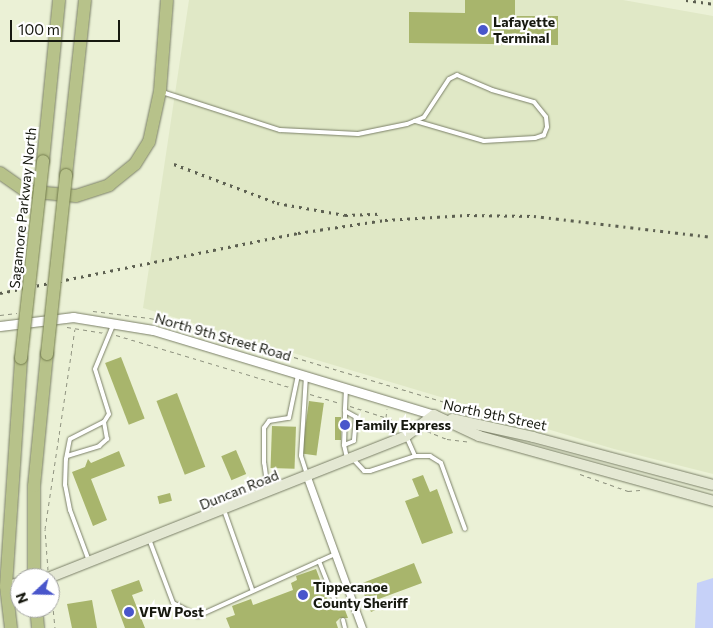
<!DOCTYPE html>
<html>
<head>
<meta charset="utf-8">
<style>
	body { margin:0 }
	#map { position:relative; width:713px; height:628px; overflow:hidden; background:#ebf1d6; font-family:Commissioner,sans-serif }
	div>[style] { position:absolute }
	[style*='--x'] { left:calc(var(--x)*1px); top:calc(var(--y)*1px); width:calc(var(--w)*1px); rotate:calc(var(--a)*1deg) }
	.built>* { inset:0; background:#e0e8c6 }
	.green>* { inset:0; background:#c6d1f8 }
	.building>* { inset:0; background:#a8b56c; transform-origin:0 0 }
	.path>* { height:1px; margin-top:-0.5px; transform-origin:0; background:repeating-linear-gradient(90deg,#8f9380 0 4px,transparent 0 8px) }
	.roads { filter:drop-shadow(0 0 1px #7b8068) drop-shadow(0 0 1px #7b8068) }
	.service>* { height:4px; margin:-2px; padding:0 2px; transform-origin:2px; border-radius:2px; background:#fff }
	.minor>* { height:7px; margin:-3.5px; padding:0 3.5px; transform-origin:3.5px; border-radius:3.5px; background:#fff }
	.tertiary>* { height:9px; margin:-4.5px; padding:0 4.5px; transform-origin:4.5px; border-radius:4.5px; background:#fff }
	.secondary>* { height:10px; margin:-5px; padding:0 5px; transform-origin:5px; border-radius:5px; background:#e4e8d3 }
	.trunk>* { height:12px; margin:-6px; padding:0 6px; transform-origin:6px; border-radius:6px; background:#b7c28a }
	.rail>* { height:2.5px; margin-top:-1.25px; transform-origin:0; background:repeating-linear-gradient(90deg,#5d6051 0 2.5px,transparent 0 7.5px) }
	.bridges { filter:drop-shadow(0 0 1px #737c4c) drop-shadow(0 0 1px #737c4c) }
	.trunk-bridge>* { height:12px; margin:-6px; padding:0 6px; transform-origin:6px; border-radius:6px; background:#b7c28a }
	.dots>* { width:14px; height:14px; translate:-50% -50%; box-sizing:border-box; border:2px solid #fff; border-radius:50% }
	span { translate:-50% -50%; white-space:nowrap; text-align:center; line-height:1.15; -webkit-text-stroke:4.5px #fff; paint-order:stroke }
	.poi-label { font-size:14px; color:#171910; font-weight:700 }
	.left { translate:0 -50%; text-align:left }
	.street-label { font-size:14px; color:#171910 }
	.north { position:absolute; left:10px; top:568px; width:50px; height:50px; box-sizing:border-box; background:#fff; border:1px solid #a2a39f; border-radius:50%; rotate:249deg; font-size:14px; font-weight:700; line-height:20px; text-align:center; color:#171910 }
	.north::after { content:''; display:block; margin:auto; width:18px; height:22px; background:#4956cb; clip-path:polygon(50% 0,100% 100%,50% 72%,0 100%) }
	.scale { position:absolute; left:10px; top:20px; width:110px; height:22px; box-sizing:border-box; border:2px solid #171910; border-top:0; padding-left:6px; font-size:15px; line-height:18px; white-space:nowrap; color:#171910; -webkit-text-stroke:4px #fff; paint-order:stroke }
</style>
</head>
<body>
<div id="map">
	<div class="built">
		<i style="clip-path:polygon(189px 0,623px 0,713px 16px,713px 474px,614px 449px,143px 308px)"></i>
	</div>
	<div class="green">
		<i style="clip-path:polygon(713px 578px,713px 628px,695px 628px,697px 583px)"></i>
	</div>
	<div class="building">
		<i style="clip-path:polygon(465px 0,515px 0,515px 16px,558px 16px,558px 45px,409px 43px,409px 12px,465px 13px)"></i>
		<i style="left:121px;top:357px;width:66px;height:17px;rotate:69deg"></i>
		<i style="left:177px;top:393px;width:79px;height:22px;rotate:69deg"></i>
		<i style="left:309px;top:401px;width:15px;height:53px;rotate:8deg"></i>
		<i style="left:335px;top:417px;width:6px;height:23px"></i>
		<i style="left:272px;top:426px;width:24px;height:42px;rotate:2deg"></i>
		<i style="left:236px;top:450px;width:26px;height:16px;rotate:67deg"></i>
		<i style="clip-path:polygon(119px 451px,125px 466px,91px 479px,107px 520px,93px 526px,72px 472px,85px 467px,88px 459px,91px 463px)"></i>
		<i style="clip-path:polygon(423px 475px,430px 492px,437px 489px,453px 533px,422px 544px,405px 501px,419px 496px,412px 479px)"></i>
		<i style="left:170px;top:493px;width:8px;height:13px;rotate:76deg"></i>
		<i style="clip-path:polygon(414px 563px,422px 583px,376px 600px,380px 608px,371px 612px,360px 584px)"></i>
		<i style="clip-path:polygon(316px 569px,330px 606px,337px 608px,342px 602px,348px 618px,340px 618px,336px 622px,338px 628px,230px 628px,226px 618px,235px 615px,232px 606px,251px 599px,253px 605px,293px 590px,291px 583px,297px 580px,296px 576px)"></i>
		<i style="clip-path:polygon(139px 580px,143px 591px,132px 595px,145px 628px,125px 628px,111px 590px)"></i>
		<i style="clip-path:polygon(92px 600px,97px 628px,72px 628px,67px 604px)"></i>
	</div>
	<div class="path">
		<i style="--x:93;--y:311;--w:57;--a:7"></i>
		<i style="--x:150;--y:318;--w:62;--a:13.1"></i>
		<i style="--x:210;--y:332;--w:252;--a:16.6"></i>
		<i style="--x:452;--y:404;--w:7;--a:106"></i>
		<i style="--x:0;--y:315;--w:17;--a:-7"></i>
		<i style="--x:67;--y:327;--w:38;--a:9"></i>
		<i style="--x:116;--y:335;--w:181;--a:16.7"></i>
		<i style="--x:310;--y:394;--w:30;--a:17"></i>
		<i style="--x:350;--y:406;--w:59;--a:17.8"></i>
		<i style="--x:386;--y:417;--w:8;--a:-83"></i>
		<i style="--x:427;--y:431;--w:22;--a:22"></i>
		<i style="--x:447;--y:439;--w:23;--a:7"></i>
		<i style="--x:580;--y:474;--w:51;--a:19.5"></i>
		<i style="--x:628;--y:491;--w:12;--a:-5"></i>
		<i style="--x:48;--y:570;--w:41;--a:-94.2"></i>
		<i style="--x:45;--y:529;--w:202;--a:-81.5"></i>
		<i style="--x:51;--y:587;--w:41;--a:84.4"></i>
	</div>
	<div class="roads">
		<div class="service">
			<i style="--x:162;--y:92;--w:124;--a:17.9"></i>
			<i style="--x:280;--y:130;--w:78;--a:2.9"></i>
			<i style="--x:358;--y:134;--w:50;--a:-11.5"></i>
			<i style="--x:407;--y:124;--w:18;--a:-22"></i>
			<i style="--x:424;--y:117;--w:45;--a:-56.7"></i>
			<i style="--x:449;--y:79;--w:9;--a:-27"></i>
			<i style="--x:457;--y:75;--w:38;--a:23"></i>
			<i style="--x:492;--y:90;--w:44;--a:15.9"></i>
			<i style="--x:534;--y:102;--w:19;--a:51"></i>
			<i style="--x:546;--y:117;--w:10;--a:84"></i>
			<i style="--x:547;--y:127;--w:9;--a:111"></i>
			<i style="--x:544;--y:135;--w:9;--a:162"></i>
			<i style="--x:535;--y:138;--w:51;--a:176.6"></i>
			<i style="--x:484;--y:141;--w:72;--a:-163.8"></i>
			<i style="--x:306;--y:376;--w:80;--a:93.6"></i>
			<i style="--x:301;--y:456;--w:20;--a:72"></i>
			<i style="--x:346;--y:389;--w:22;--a:93"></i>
			<i style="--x:345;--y:411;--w:13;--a:29"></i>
			<i style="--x:356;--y:417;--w:24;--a:95"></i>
			<i style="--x:354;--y:441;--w:11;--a:158"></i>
			<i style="--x:344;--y:445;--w:13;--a:77"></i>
			<i style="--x:407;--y:438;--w:20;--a:66"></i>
			<i style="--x:415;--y:456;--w:15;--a:0"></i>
			<i style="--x:430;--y:456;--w:13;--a:32"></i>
			<i style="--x:441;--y:463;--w:70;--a:70"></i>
			<i style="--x:344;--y:445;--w:34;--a:-88"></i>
			<i style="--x:67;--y:456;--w:34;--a:-17"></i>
			<i style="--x:99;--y:446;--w:11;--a:-41"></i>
			<i style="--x:107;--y:439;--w:17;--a:-100"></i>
			<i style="--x:353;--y:459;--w:16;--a:47"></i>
			<i style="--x:364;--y:471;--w:6;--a:0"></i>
			<i style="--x:370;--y:471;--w:47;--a:-18.4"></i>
			<i style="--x:268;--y:490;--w:27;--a:-98"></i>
			<i style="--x:264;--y:463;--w:35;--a:-90"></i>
			<i style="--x:264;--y:428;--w:9;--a:-54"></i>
			<i style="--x:269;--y:421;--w:20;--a:-9"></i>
			<i style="--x:289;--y:418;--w:44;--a:-78.2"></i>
			<i style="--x:224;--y:510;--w:84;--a:70.5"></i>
			<i style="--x:149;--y:539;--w:68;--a:69.4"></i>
			<i style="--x:173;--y:603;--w:28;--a:27"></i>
			<i style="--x:198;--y:616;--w:150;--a:-24.3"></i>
			<i style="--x:89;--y:561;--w:54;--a:-110.4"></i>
			<i style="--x:70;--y:510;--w:25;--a:-101"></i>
			<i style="--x:65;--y:485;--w:26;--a:-88"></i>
			<i style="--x:66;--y:459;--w:20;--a:-79"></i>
			<i style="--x:70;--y:439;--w:38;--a:-27"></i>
			<i style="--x:104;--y:422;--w:9;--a:-58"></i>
			<i style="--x:109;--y:414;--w:47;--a:-107.3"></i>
			<i style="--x:95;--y:369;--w:50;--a:-67.6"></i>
			<i style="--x:319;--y:561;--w:46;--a:68.4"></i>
			<i style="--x:343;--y:620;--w:8;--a:76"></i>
		</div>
		<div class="minor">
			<i style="--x:307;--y:477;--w:161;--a:70"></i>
		</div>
		<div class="tertiary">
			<i style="--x:0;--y:326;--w:74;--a:-7"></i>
			<i style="--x:73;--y:317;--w:81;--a:9.2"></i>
			<i style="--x:153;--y:330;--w:294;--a:16.8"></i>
		</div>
		<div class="secondary">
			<i style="--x:434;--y:415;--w:50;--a:25"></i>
			<i style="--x:479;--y:436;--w:243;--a:15.5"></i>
			<i style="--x:452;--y:419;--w:83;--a:12.5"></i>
			<i style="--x:533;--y:437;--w:186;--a:14.9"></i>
			<i style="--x:48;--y:578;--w:385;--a:-21.6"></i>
			<i style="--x:406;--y:436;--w:35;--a:-37"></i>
			<i style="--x:6;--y:586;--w:14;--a:-12"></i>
		</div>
		<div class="trunk">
			<i style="--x:43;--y:161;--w:162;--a:-84.3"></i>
			<i style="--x:0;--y:173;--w:32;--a:35"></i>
			<i style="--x:26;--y:191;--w:50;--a:5.7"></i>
			<i style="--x:76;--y:196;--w:35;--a:-18"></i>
			<i style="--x:109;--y:185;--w:33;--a:-39"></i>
			<i style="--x:135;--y:164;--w:26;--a:-58"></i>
			<i style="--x:149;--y:142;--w:52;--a:-77.8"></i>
			<i style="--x:160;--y:91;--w:91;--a:-85.6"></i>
			<i style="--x:66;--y:175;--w:176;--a:-83.8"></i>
			<i style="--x:34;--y:578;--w:92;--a:-90"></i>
			<i style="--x:34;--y:486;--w:133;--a:-84.4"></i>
			<i style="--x:36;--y:608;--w:20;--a:84"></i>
			<i style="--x:11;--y:628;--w:42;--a:-96.8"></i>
			<i style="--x:6;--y:586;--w:228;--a:-86.2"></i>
		</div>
	</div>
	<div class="rail">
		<i style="--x:686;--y:0;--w:27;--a:8"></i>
		<i style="--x:174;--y:164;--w:110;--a:20.7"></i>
		<i style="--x:277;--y:203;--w:69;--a:10"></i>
		<i style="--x:345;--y:215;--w:34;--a:-2"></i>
		<i style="--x:0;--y:293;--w:304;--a:-11.4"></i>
		<i style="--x:298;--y:233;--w:88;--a:-8.5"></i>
		<i style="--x:385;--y:220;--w:82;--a:-3.5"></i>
		<i style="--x:467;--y:215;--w:67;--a:0.9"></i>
		<i style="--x:534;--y:216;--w:180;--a:6.7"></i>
	</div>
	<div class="bridges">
		<div class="trunk-bridge">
			<i style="--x:47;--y:354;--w:180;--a:-83.9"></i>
			<i style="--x:21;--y:358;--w:198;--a:-83.6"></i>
		</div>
	</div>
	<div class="dots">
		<i style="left:483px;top:30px;background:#4956cb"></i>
		<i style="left:345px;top:425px;background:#4956cb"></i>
		<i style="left:303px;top:595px;background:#4956cb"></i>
		<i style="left:129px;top:612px;background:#4956cb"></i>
	</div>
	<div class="poi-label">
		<span class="left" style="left:493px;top:30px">Lafayette<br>Terminal</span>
		<span class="left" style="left:355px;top:425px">Family Express</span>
		<span class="left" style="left:313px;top:595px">Tippecanoe<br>County Sheriff</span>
		<span class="left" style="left:139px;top:612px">VFW Post</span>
	</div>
	<div class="street-label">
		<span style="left:23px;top:208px;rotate:-84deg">Sagamore Parkway North</span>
		<span style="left:223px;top:337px;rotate:16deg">North 9th Street Road</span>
		<span style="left:495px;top:415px;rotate:12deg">North 9th Street</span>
		<span style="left:239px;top:490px;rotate:-22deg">Duncan Road</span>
	</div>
	<div class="north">N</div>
	<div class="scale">100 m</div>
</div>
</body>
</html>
